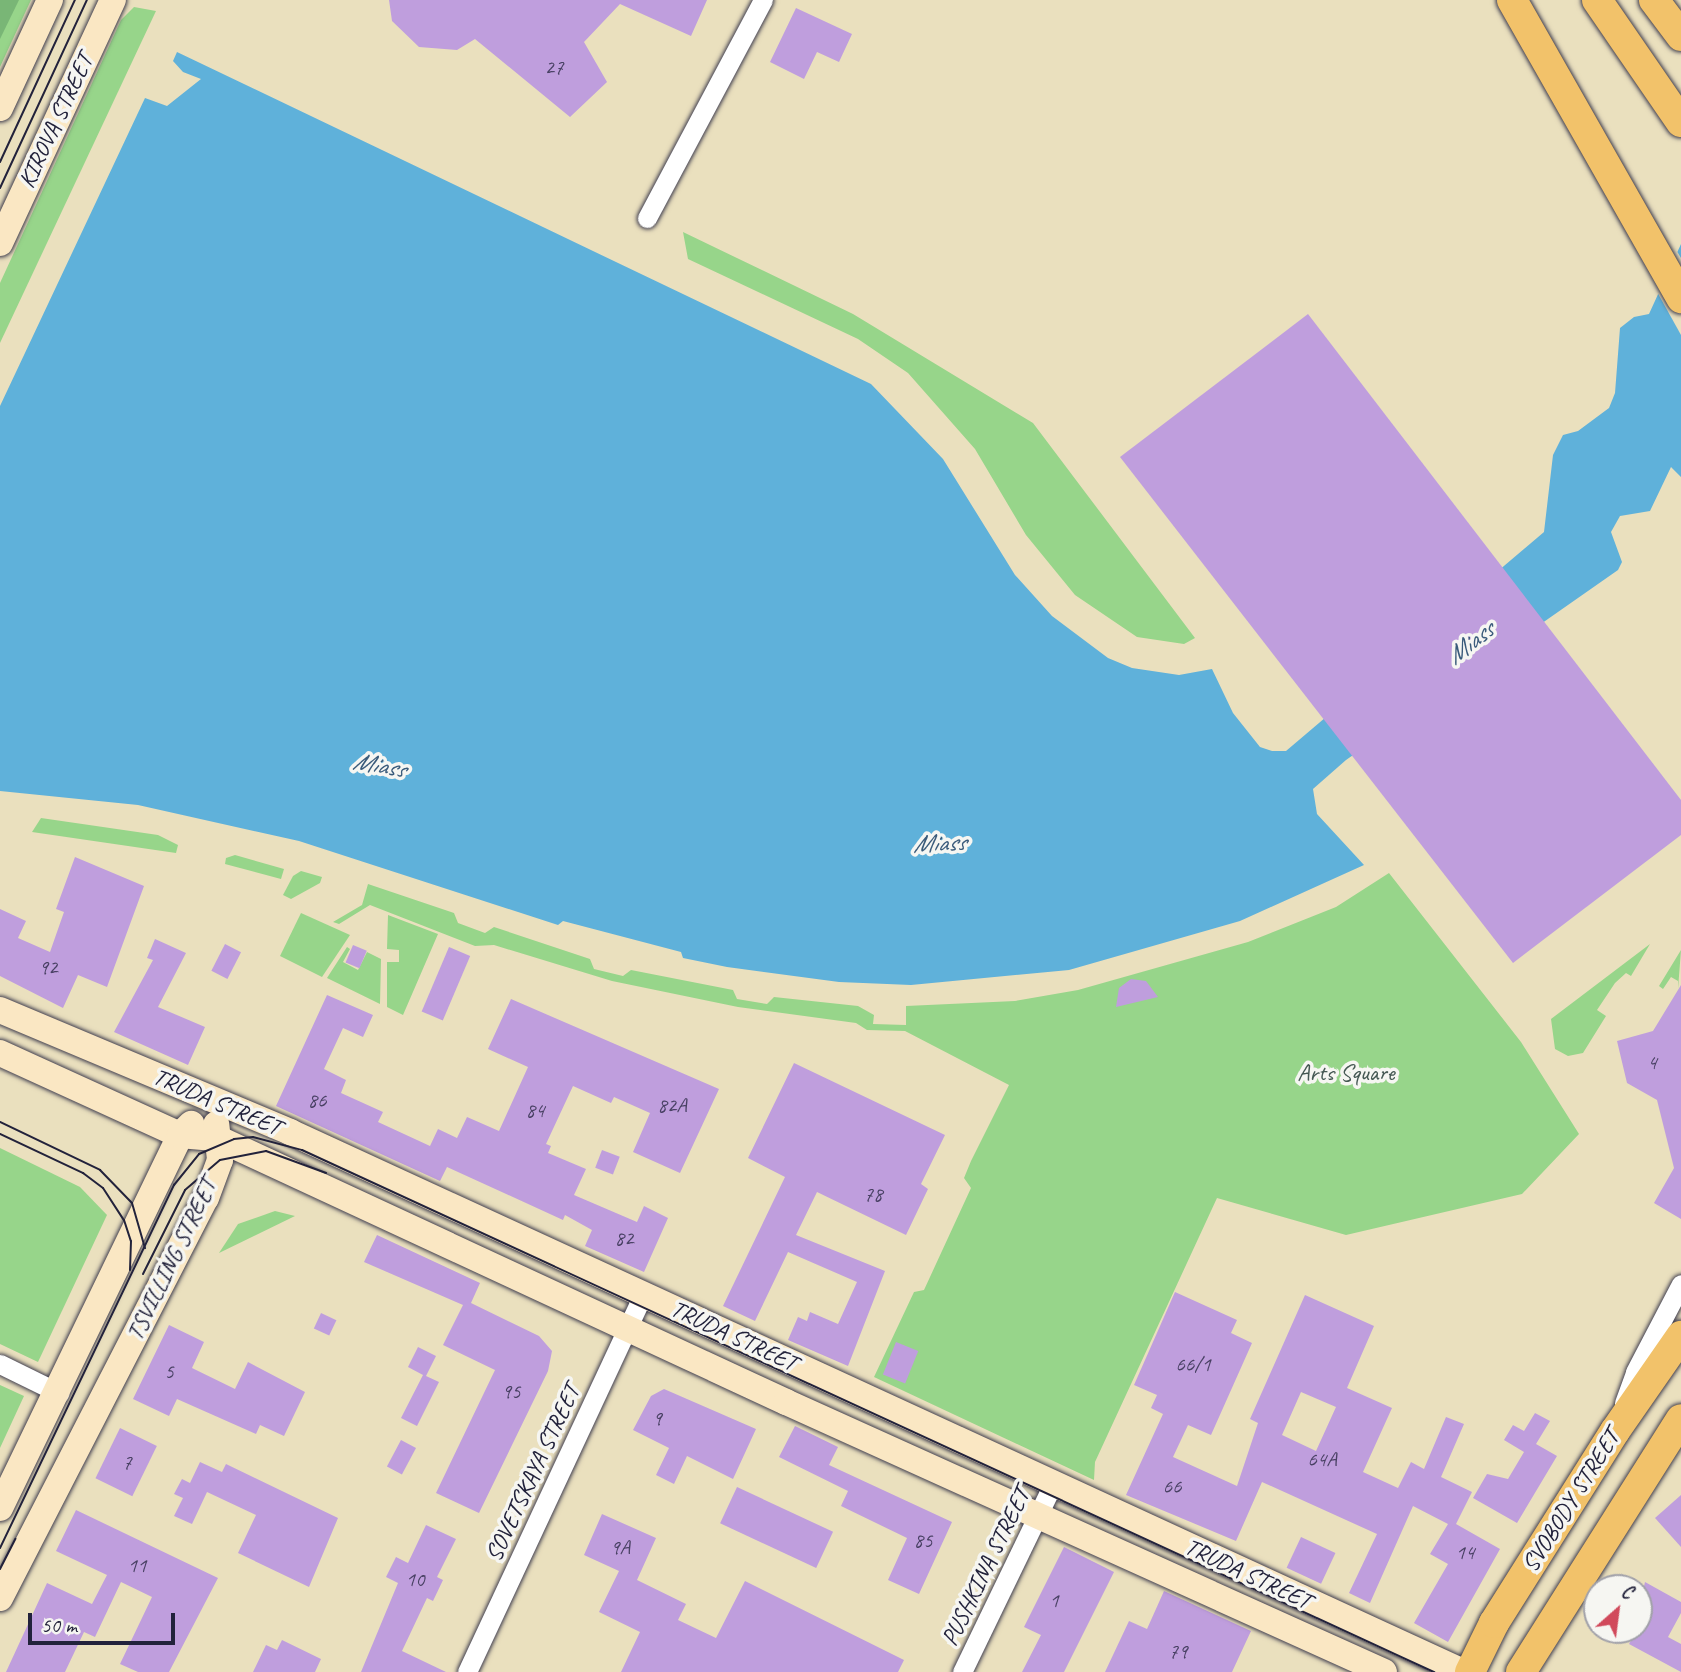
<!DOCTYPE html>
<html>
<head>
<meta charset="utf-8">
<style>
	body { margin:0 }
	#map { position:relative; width:1681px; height:1672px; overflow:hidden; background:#eae0be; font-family:Caveat,sans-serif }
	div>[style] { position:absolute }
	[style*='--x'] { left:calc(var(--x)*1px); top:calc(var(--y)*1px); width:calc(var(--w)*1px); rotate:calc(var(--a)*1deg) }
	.green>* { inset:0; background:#97d58a }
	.forest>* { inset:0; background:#79b676 }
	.water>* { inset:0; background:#5fb1da }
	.pier>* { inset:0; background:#eae0be }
	.building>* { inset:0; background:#bf9edd; transform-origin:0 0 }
	.roads { filter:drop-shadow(0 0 2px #403e4f) drop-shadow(0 0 2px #403e4f) }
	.street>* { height:19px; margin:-9.5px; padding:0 9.5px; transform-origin:9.5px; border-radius:9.5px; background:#fff }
	.secondary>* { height:26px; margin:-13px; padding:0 13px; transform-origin:13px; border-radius:13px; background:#fae7c3 }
	.primary>* { height:30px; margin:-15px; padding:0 15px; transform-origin:15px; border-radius:15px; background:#f2c26a }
	.tram>* { height:2px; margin:-1px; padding:0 1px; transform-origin:1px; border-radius:1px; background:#22223b }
	span { translate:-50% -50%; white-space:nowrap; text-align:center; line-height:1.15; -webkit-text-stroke:7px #f6f6f2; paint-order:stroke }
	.number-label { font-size:21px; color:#494164 }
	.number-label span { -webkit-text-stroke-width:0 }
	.street-label { font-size:24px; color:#22223b }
	.park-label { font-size:24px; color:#455853 }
	.water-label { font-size:26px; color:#3a5b7b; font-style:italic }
	.north { position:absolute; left:1583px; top:1574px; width:70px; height:70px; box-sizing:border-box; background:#f6f6f2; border:2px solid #a1a1a9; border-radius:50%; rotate:28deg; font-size:19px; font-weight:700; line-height:28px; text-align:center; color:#22223b }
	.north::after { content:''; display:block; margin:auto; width:24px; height:32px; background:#d1495b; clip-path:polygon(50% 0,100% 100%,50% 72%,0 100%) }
	.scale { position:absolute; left:28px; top:1613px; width:147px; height:32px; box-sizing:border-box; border:4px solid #22223b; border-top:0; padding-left:9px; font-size:21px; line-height:24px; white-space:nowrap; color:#22223b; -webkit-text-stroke:5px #f6f6f2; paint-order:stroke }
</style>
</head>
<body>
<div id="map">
	<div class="green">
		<i style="clip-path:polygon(0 0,31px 0,0 67px)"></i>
		<i style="clip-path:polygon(134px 7px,156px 11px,0 343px,0 283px,121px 20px)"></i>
		<i style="clip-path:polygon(683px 232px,853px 314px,1033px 423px,1195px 638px,1184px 644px,1137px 637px,1075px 595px,1026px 535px,975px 449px,908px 373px,858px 339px,688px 259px)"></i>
		<i style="clip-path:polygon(41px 818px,158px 835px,178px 845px,176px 853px,32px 832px)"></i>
		<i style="clip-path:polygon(235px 855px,284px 869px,281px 879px,225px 864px,226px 858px)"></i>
		<i style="clip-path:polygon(301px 871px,322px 877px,320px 883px,291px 899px,283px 895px,293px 876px)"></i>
		<i style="clip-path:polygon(1389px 873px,1521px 1042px,1579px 1134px,1522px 1194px,1346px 1235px,1217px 1198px,1095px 1462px,1094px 1480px,874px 1377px,914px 1292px,924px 1290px,971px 1188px,964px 1178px,971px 1161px,1009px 1085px,905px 1031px,867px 1030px,856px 1023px,738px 1007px,612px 981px,494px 945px,475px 946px,370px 905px,339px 924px,333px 922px,362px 905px,368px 884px,454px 913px,458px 923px,485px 933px,494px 927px,590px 959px,594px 969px,623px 976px,631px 970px,733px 990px,737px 999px,767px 1004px,774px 997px,858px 1006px,874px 1015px,873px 1024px,906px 1025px,906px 1006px,1015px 1001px,1078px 990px,1248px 942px,1336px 907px)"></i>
		<i style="clip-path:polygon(301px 913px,350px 935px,322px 977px,280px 956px)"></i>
		<i style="clip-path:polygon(388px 915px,438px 934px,403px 1015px,387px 1007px,387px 962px,399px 962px,399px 950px,387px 949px)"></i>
		<i style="clip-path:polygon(1650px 944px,1631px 976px,1626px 973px,1615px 983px,1597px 1010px,1606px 1016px,1583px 1053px,1568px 1056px,1555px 1049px,1551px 1019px)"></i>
		<i style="clip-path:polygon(347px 947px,350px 949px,343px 962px,358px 970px,367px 952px,381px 959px,380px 1004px,327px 978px)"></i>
		<i style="clip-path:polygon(1681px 950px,1678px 989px,1678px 981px,1671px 977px,1663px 989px,1659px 986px)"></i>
		<i style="clip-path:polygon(0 1148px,80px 1187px,107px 1215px,38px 1362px,0 1344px)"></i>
		<i style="clip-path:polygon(275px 1211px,295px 1216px,219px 1253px,238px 1224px)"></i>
		<i style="clip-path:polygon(0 1385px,24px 1396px,0 1448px)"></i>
	</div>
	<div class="forest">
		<i style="clip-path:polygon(0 0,19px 0,0 39px)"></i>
	</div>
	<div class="water">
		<i style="clip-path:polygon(177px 52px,871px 384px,943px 459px,1015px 575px,1052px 616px,1108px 658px,1132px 668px,1179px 675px,1212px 669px,1233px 713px,1260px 747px,1272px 751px,1286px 751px,1544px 532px,1553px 455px,1563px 435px,1578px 431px,1609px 408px,1615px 393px,1620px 328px,1634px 317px,1649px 314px,1681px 244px,1681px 477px,1671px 467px,1650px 511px,1620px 516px,1611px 532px,1622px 562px,1618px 570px,1346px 760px,1313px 789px,1317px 814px,1364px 865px,1240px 921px,1069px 970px,911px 985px,839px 982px,727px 967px,683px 958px,681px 952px,563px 921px,558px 925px,299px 841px,138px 805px,0 791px,0 406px,145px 98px,167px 106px,201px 79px,183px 72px,173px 61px)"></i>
	</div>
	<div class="pier">
		<i style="clip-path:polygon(1675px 248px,1681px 258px,1681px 335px,1656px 290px)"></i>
	</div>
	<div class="building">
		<i style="clip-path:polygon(389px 0,707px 0,691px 36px,620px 4px,584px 42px,607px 82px,570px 117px,475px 39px,457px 50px,419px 47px,392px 21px)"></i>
		<i style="clip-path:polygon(796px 8px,852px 34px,839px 62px,817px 52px,804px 79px,770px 62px)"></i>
		<i style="clip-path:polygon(1308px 314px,1681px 800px,1681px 835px,1513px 963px,1120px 457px)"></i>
		<i style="clip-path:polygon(75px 857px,144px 886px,107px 987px,78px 975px,63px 1008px,0 976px,0 909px,26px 921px,18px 938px,50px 952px,64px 912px,56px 909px)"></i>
		<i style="clip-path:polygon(155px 939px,186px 953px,158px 1007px,205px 1027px,188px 1065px,114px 1032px,153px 960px,147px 958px)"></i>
		<i style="left:225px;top:944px;width:18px;height:30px;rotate:27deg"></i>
		<i style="left:353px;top:945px;width:15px;height:19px;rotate:23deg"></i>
		<i style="left:449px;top:947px;width:23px;height:70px;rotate:23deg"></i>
		<i style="clip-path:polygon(1131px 979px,1146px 981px,1158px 997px,1116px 1007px,1119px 988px)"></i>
		<i style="clip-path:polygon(1681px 985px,1681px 1219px,1654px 1203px,1674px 1168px,1657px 1100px,1627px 1083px,1617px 1041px,1653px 1031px)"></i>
		<i style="clip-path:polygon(327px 995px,373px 1015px,363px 1037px,343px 1028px,324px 1069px,346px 1080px,341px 1093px,383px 1112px,378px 1122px,430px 1146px,438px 1129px,457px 1138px,467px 1117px,499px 1131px,528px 1067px,488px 1049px,511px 999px,719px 1089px,680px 1173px,633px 1152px,650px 1113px,614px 1097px,611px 1103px,573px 1086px,546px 1144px,551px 1146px,548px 1153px,586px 1169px,574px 1195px,637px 1222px,644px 1206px,668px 1218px,644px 1272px,585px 1246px,592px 1230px,565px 1215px,563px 1220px,447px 1167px,440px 1181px,276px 1106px)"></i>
		<i style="clip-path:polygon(794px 1063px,945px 1135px,921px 1184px,928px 1189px,906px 1235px,817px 1192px,796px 1235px,885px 1271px,848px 1366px,788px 1340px,798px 1317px,807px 1321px,810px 1312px,838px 1324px,857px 1282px,788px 1252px,755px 1321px,723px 1306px,785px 1177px,748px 1158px)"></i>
		<i style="left:602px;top:1150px;width:19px;height:19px;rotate:21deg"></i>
		<i style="clip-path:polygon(377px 1235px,480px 1283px,471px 1303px,539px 1336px,552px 1351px,548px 1371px,479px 1513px,436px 1493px,495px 1370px,443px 1345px,463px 1305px,364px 1262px)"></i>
		<i style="clip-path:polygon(evenodd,1175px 1292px,1237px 1320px,1231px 1333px,1252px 1343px,1211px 1435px,1188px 1425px,1173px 1457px,1237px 1486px,1258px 1423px,1250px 1419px,1305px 1295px,1374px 1326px,1347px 1388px,1392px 1408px,1363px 1472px,1398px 1488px,1411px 1462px,1424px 1469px,1446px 1417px,1464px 1424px,1441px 1477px,1472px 1492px,1456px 1524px,1500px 1549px,1448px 1642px,1414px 1623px,1448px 1564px,1430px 1554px,1448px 1524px,1413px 1506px,1370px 1603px,1349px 1593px,1377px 1534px,1262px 1482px,1236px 1541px,1126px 1495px,1163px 1414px,1151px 1408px,1157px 1395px,1134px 1385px,1175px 1292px,1301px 1392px,1336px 1407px,1316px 1451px,1282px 1435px,1301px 1392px)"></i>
		<i style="left:321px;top:1313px;width:17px;height:17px;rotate:25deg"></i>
		<i style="clip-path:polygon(169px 1325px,204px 1342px,192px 1368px,235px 1389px,248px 1362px,305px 1392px,284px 1436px,260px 1425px,256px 1434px,177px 1399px,169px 1416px,133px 1399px)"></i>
		<i style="left:896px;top:1342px;width:24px;height:35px;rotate:22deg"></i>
		<i style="clip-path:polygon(418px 1347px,436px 1356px,426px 1376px,439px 1382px,417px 1426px,401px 1418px,423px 1375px,408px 1367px)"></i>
		<i style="clip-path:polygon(664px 1389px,756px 1429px,733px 1479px,687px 1456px,674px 1484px,656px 1475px,669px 1448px,633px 1430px,651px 1396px)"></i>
		<i style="clip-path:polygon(1535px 1413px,1550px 1421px,1536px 1444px,1557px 1456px,1517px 1523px,1473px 1498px,1487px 1474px,1508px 1479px,1524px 1452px,1504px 1440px,1513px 1425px,1524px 1431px)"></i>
		<i style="clip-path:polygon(795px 1426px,838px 1447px,829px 1465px,952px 1522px,919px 1594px,888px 1580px,907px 1538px,841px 1506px,848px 1491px,779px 1457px)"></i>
		<i style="left:120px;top:1428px;width:41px;height:56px;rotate:26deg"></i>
		<i style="left:401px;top:1440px;width:17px;height:30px;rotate:28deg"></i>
		<i style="clip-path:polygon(200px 1462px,222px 1472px,226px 1464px,338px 1518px,309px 1587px,238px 1553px,256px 1515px,207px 1492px,192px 1524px,174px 1516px,183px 1498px,174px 1494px,182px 1479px,190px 1483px)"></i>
		<i style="left:737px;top:1487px;width:106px;height:40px;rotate:25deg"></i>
		<i style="clip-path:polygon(1681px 1495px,1681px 1547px,1655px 1518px)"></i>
		<i style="clip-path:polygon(76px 1510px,218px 1578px,169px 1672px,138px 1672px,120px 1664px,152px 1597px,121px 1582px,95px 1637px,84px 1632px,65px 1672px,6px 1672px,47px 1583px,92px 1604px,107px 1575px,56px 1551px)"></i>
		<i style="clip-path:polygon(602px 1514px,656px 1538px,637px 1580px,686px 1604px,678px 1620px,716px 1638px,745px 1581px,904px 1660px,898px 1672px,621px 1672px,640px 1632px,599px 1612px,619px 1571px,584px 1555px)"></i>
		<i style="clip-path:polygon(426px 1525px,456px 1539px,437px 1577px,443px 1580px,433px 1601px,427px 1598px,402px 1651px,446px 1672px,361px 1672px,398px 1583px,386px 1577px,396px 1557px,408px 1563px)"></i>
		<i style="left:1301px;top:1537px;width:38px;height:34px;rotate:25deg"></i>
		<i style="clip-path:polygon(1064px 1547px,1114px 1572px,1064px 1672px,1022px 1672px,1041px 1635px,1024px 1627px)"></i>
		<i style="clip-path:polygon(1645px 1582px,1681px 1602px,1681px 1613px,1668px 1637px,1681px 1644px,1681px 1672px,1629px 1644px,1646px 1612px,1639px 1608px)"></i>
		<i style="clip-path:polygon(1164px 1591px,1251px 1631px,1232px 1672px,1105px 1672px,1129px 1621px,1147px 1629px)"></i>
		<i style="clip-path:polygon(282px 1640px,321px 1659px,315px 1672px,253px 1672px,266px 1645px,277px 1650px)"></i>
	</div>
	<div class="roads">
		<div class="street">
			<i style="--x:647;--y:218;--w:247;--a:-62"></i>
			<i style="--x:0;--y:1364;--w:66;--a:26.2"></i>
			<i style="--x:1624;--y:1403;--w:33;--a:-70"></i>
			<i style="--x:1635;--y:1372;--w:99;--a:-62.4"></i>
			<i style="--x:467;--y:1672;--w:417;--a:-65"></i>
			<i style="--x:962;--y:1672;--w:209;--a:-64.2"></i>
		</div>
		<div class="secondary">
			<i style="--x:0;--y:108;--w:119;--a:-65.2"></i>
			<i style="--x:0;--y:243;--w:268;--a:-65.1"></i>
			<i style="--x:0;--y:1010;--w:315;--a:22.8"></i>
			<i style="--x:290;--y:1132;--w:1291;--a:24.72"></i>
			<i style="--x:0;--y:1053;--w:198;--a:24.5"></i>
			<i style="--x:180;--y:1135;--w:37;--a:5"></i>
			<i style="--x:217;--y:1138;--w:627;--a:24.89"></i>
			<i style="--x:786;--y:1402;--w:656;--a:24.3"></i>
			<i style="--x:0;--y:1508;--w:414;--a:-64.2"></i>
			<i style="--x:180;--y:1135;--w:16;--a:-45"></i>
			<i style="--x:0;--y:1598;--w:450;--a:-62.8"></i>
			<i style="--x:206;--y:1198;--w:40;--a:-69.8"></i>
			<i style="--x:220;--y:1160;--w:36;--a:-96"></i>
		</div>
		<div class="primary">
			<i style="--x:1512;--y:0;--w:343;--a:60.4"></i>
			<i style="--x:1597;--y:0;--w:148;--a:55.5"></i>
			<i style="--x:1654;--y:0;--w:45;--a:53.1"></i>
			<i style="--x:1470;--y:1672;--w:55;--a:-63.9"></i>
			<i style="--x:1494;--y:1623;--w:227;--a:-57.8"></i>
			<i style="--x:1615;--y:1431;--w:116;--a:-55.2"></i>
			<i style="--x:1521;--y:1672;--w:299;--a:-57.7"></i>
		</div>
	</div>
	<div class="tram">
		<i style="--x:0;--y:162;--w:179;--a:-65.2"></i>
		<i style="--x:0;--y:188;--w:207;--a:-65.2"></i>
		<i style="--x:0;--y:1122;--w:111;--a:25.6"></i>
		<i style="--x:100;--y:1170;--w:46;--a:45.9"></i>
		<i style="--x:132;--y:1203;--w:47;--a:73.9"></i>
		<i style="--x:0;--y:1134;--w:92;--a:25.2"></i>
		<i style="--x:83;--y:1173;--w:25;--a:37"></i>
		<i style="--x:103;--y:1188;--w:38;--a:57"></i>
		<i style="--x:124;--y:1220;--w:22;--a:72"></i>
		<i style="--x:131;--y:1241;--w:29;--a:92"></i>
		<i style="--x:143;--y:1274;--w:94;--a:-63.4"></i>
		<i style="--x:185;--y:1190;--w:46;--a:-40.6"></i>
		<i style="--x:220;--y:1160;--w:47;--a:-11.1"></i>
		<i style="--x:266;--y:1151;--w:64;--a:20.1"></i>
		<i style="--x:0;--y:1548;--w:403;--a:-64.4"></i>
		<i style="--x:174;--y:1185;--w:40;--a:-51"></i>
		<i style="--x:199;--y:1154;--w:38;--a:-23"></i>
		<i style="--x:234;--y:1139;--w:19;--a:-6"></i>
		<i style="--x:253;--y:1137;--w:51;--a:14.9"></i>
		<i style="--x:302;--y:1150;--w:1247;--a:24.76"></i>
		<i style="--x:0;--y:1569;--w:34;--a:-63"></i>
	</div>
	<div class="number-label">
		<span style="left:554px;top:67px">27</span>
		<span style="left:48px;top:967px">92</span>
		<span style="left:1652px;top:1062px">4</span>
		<span style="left:317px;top:1100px">86</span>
		<span style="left:672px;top:1105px">82А</span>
		<span style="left:535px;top:1110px">84</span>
		<span style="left:873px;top:1194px">78</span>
		<span style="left:624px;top:1238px">82</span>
		<span style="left:1193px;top:1364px">66/1</span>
		<span style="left:169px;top:1371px">5</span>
		<span style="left:511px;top:1391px">95</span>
		<span style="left:657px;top:1418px">9</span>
		<span style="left:1322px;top:1459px">64А</span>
		<span style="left:127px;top:1462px">7</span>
		<span style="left:1172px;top:1486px">66</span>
		<span style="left:923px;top:1540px">85</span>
		<span style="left:620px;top:1547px">9А</span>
		<span style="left:1465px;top:1552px">14</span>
		<span style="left:137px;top:1565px">11</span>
		<span style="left:415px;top:1579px">10</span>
		<span style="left:1054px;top:1600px">1</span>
		<span style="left:1178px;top:1651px">79</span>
	</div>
	<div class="street-label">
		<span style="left:56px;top:121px;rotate:-65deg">KIROVA STREET</span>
		<span style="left:217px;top:1102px;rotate:23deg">TRUDA STREET</span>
		<span style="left:172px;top:1260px;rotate:-64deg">TSVILLING STREET</span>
		<span style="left:734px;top:1336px;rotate:25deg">TRUDA STREET</span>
		<span style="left:533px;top:1473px;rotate:-65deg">SOVETSKAYA STREET</span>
		<span style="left:1571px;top:1501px;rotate:-58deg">SVOBODY STREET</span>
		<span style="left:986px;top:1567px;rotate:-64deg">PUSHKINA STREET</span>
		<span style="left:1248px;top:1574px;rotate:25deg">TRUDA STREET</span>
	</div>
	<div class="park-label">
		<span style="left:1346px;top:1073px">Arts Square</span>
	</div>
	<div class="water-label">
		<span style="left:1470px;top:643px;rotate:-38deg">Miass</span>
		<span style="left:379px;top:765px;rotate:10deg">Miass</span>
		<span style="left:939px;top:843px;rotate:-2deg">Miass</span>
	</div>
	<div class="north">С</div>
	<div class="scale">50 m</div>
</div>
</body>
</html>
